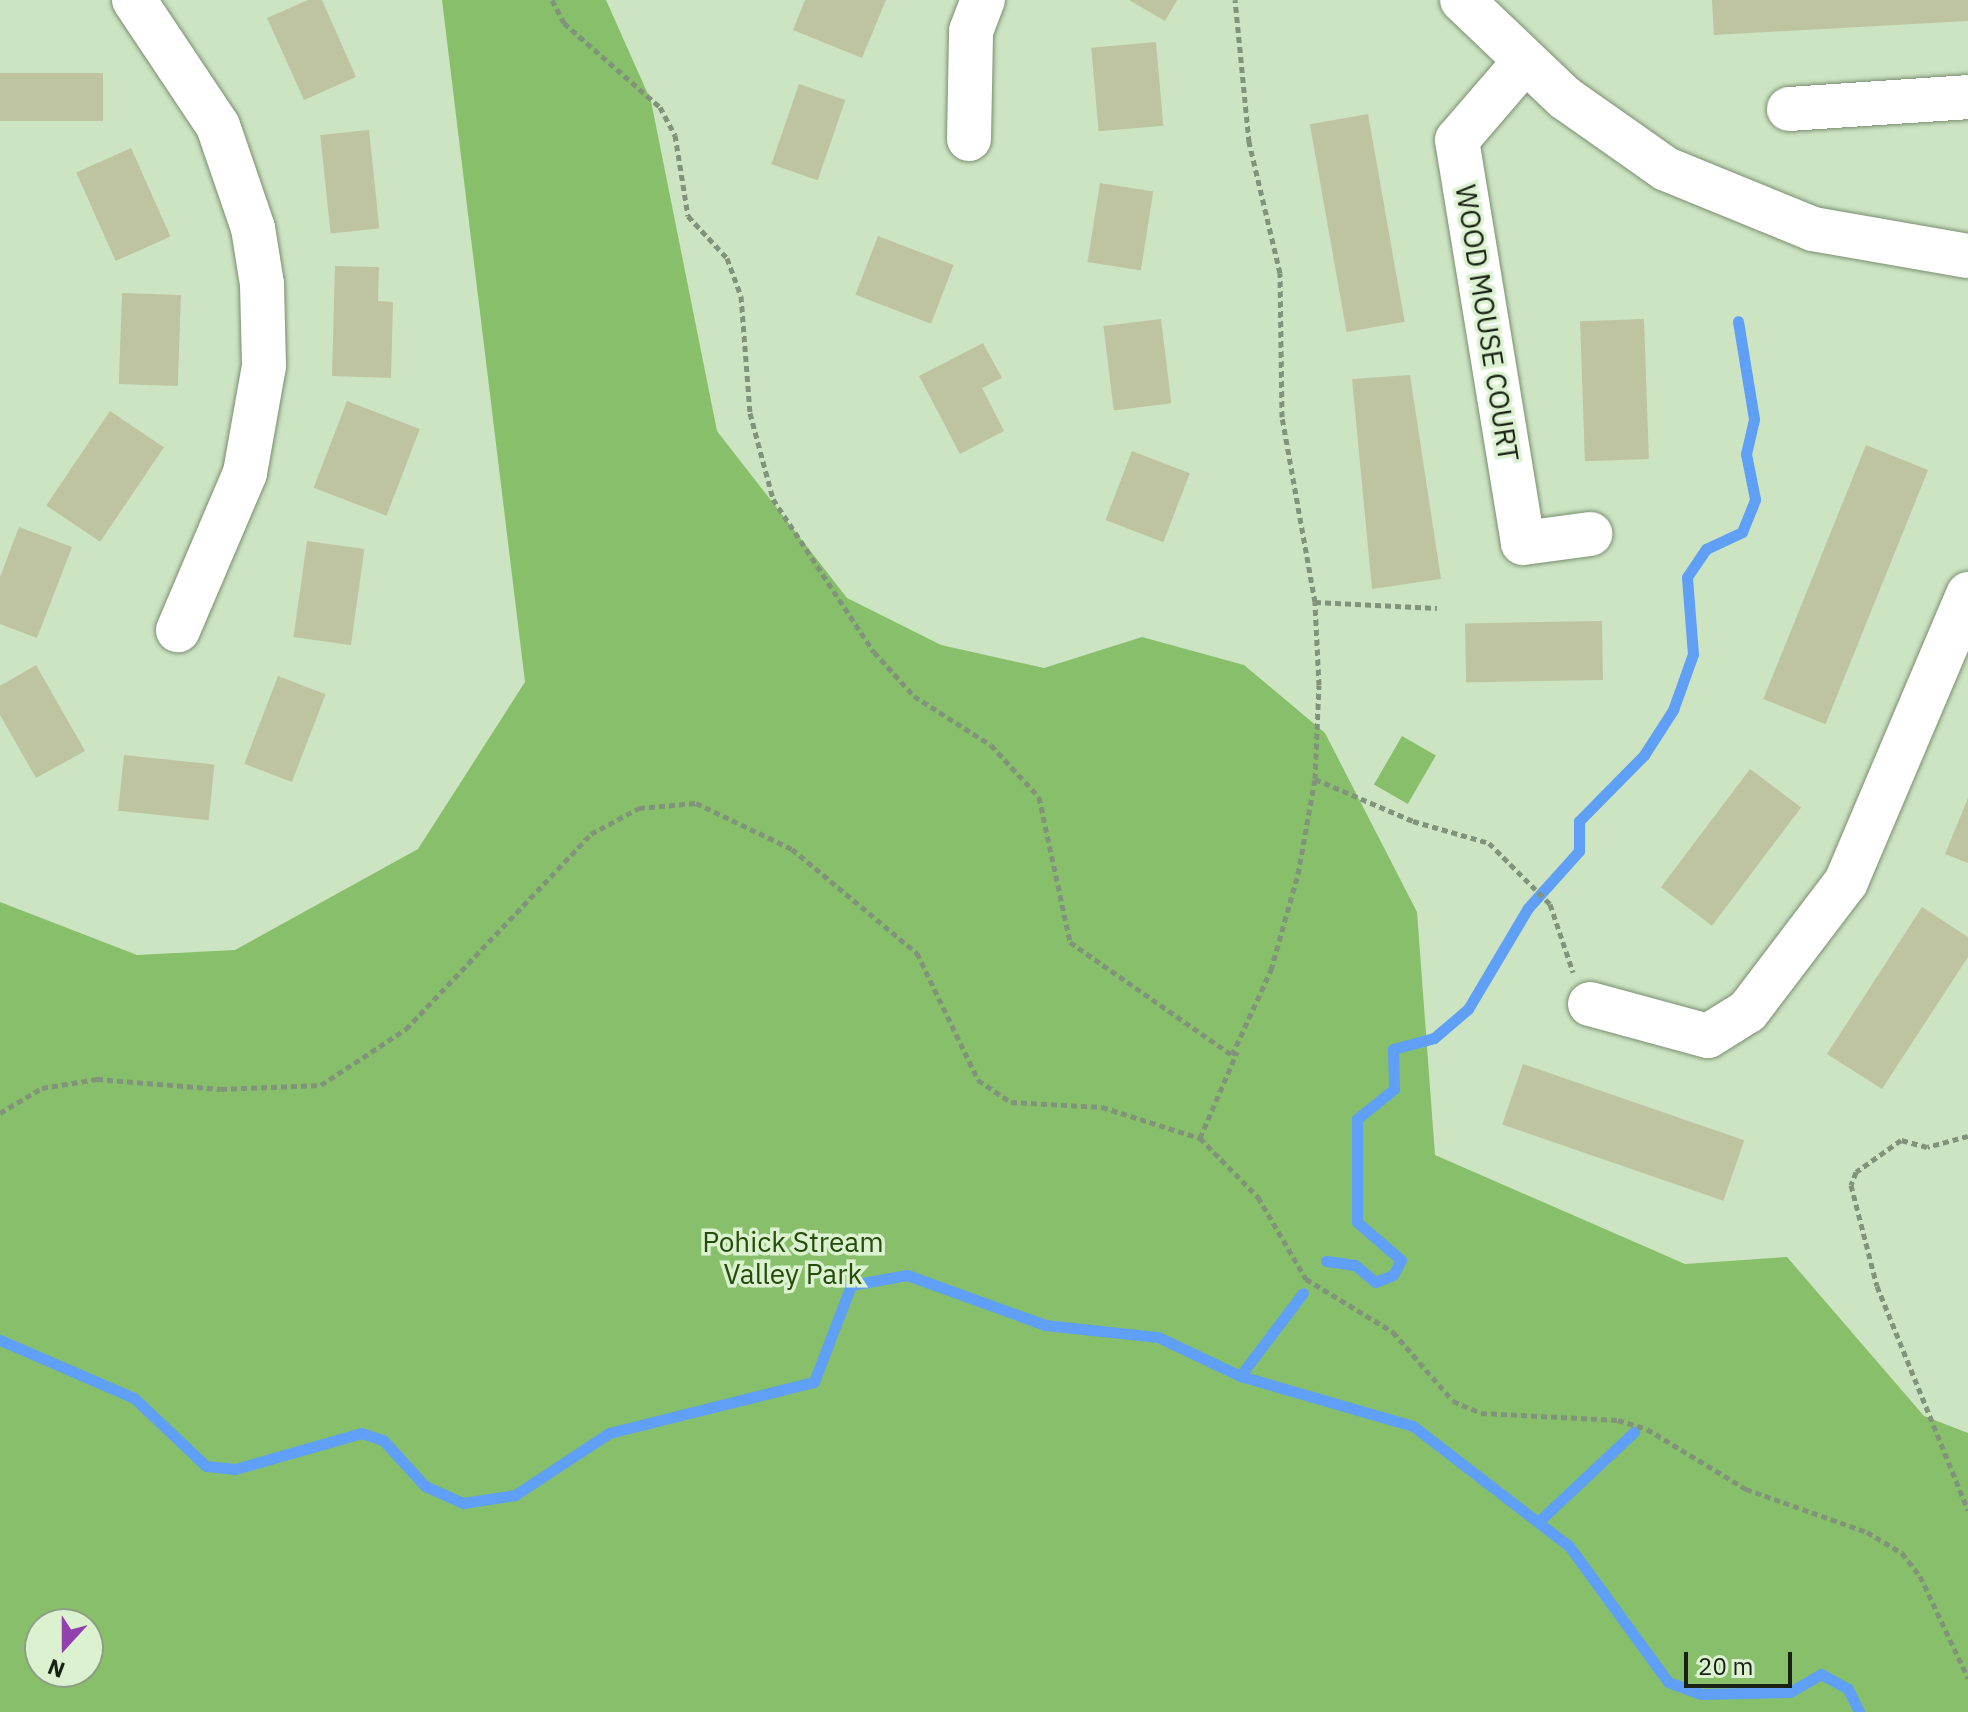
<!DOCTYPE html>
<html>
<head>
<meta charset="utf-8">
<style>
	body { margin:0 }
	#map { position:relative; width:1968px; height:1712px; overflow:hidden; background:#cde4c3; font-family:"IBM Plex Sans",sans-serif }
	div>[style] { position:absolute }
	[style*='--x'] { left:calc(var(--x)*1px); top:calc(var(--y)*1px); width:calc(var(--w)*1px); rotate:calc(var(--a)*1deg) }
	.green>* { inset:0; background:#87bf6a; transform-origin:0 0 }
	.stream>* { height:11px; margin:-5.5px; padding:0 5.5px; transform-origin:5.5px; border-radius:5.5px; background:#5fa0f6 }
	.building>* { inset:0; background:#bec4a0; transform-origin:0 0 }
	.path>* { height:5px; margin-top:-2.5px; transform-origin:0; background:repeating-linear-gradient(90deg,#82937b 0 6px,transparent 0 10px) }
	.roads { filter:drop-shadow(0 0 2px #798e70) drop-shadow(0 0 2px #798e70) }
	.minor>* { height:44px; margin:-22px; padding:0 22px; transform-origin:22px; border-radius:22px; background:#fff }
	span { translate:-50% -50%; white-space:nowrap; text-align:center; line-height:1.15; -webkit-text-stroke:7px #dbf1d0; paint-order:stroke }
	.street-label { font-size:28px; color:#192115 }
	.park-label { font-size:28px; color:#254d09 }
	.north { position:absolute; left:24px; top:1608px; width:80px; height:80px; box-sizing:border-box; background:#dbf1d0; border:2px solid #8d9e85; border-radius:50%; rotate:201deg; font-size:22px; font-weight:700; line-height:32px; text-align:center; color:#192115 }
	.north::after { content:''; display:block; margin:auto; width:28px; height:36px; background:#9240af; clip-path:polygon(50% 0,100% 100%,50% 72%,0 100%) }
	.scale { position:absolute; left:1684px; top:1652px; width:108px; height:36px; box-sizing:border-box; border:4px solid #192115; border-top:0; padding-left:10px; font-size:24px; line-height:28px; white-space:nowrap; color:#192115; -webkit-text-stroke:6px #dbf1d0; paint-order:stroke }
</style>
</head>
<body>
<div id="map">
	<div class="green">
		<i style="clip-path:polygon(evenodd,442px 0,606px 0,651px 101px,717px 431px,847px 598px,941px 645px,1044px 668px,1142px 637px,1244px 665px,1325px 733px,1417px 912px,1435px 1155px,1685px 1264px,1787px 1257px,1924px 1416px,1968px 1433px,1968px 1712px,0 1712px,0 902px,137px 955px,235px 950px,418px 849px,525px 682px,442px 0,40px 1624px,88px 1624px,88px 1672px,40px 1672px,40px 1624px)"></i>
		<i style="left:1402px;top:736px;width:39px;height:56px;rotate:30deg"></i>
	</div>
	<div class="stream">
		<i style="--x:1326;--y:1261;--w:29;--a:8"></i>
		<i style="--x:1355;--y:1265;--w:26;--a:40"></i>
		<i style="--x:1375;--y:1282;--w:19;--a:-21"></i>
		<i style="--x:1393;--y:1275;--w:17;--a:-62"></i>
		<i style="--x:1401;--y:1260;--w:58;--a:-139.2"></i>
		<i style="--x:1357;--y:1222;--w:103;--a:-90"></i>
		<i style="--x:1357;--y:1119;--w:48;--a:-39"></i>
		<i style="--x:1394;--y:1089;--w:40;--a:-91.4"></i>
		<i style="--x:1393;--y:1049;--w:42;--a:-15"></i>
		<i style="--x:1434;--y:1038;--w:45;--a:-40.5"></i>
		<i style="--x:1468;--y:1009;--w:117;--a:-59.3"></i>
		<i style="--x:1528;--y:908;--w:76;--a:-48.2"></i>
		<i style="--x:1579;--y:851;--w:30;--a:-90"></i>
		<i style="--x:1579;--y:821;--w:93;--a:-45.4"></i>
		<i style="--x:1644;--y:755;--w:54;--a:-57.2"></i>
		<i style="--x:1673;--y:710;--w:59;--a:-70.3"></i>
		<i style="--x:1693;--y:654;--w:77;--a:-94.5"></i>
		<i style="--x:1687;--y:577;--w:34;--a:-56"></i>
		<i style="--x:1706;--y:549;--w:40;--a:-25"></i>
		<i style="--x:1742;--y:532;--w:35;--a:-68"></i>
		<i style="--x:1755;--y:499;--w:46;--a:-101.3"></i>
		<i style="--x:1746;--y:454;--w:36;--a:-77"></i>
		<i style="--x:1754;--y:419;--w:99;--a:-99.3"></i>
		<i style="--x:0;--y:1340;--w:146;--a:23.4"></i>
		<i style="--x:134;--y:1398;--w:99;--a:43.4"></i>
		<i style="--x:206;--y:1466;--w:29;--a:6"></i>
		<i style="--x:235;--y:1469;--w:131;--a:-15.9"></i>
		<i style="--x:361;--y:1433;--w:23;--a:18"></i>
		<i style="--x:383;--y:1440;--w:62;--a:47.6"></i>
		<i style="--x:425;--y:1486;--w:42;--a:24.1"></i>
		<i style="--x:463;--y:1503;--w:53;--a:-8.7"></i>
		<i style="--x:515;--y:1495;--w:113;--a:-33.4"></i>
		<i style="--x:609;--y:1433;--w:211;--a:-14"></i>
		<i style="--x:814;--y:1382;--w:104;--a:-69.1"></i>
		<i style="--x:851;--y:1285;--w:57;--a:-10.1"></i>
		<i style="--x:907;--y:1275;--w:147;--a:19.9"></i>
		<i style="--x:1045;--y:1325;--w:114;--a:6.1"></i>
		<i style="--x:1158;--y:1337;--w:91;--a:25.4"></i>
		<i style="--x:1240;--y:1376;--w:180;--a:16.1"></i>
		<i style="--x:1413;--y:1426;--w:197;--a:37.6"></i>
		<i style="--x:1569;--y:1546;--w:168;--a:53.9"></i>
		<i style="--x:1668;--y:1682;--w:35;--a:20"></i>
		<i style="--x:1701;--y:1694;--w:89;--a:-1.3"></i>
		<i style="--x:1790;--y:1692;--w:36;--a:-30"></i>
		<i style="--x:1821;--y:1674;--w:31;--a:29"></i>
		<i style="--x:1848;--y:1689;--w:25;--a:64"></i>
		<i style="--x:1240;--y:1376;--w:104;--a:-52.8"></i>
		<i style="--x:1538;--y:1522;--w:132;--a:-43.2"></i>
	</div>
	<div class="building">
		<i style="clip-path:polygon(308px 0,322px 0,356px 77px,304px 100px,267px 18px)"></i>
		<i style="clip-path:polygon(805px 0,886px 0,862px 58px,793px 30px)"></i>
		<i style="clip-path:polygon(1129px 0,1177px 0,1165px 21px)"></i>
		<i style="clip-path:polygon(1712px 0,1968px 0,1968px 21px,1714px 35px)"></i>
		<i style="left:1156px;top:42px;width:84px;height:65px;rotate:85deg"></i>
		<i style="left:103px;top:73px;width:48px;height:103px;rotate:90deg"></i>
		<i style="left:799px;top:84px;width:49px;height:85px;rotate:19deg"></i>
		<i style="left:1368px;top:114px;width:211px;height:59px;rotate:80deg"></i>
		<i style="left:369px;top:130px;width:99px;height:49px;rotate:84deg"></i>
		<i style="left:131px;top:148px;width:97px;height:60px;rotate:66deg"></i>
		<i style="left:1100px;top:183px;width:54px;height:80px;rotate:9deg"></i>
		<i style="left:878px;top:236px;width:81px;height:63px;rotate:21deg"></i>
		<i style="clip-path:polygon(335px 266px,379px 267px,378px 301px,393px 302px,391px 378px,332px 376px)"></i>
		<i style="left:122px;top:293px;width:59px;height:91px;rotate:2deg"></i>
		<i style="left:1161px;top:319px;width:85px;height:58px;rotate:83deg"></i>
		<i style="left:1644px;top:319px;width:140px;height:64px;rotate:88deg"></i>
		<i style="clip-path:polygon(983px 343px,1002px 378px,982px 388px,1004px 431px,960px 454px,919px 376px)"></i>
		<i style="clip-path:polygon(1410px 375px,1441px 579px,1372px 589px,1352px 379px)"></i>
		<i style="left:347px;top:401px;width:78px;height:93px;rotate:21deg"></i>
		<i style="left:110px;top:411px;width:65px;height:114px;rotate:34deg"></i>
		<i style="left:1866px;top:445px;width:67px;height:274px;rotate:22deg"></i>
		<i style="left:1132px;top:451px;width:62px;height:74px;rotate:21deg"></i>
		<i style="clip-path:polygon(19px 527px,72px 547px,37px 638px,0 624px,0 577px)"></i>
		<i style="left:307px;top:541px;width:58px;height:97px;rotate:8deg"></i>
		<i style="left:1602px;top:621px;width:59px;height:137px;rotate:89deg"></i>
		<i style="clip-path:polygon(36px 665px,85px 751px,36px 778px,0 715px,0 686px)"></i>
		<i style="left:278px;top:676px;width:51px;height:94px;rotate:21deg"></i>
		<i style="left:124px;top:755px;width:91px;height:56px;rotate:6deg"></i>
		<i style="left:1750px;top:769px;width:64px;height:148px;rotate:37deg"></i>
		<i style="clip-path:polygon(1968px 798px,1968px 863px,1945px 854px)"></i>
		<i style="clip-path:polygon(1922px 907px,1968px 937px,1968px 957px,1882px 1089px,1827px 1054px)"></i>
		<i style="left:1523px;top:1064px;width:234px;height:64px;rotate:19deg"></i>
	</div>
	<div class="path">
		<i style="--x:552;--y:0;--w:26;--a:62"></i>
		<i style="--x:564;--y:23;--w:128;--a:41.2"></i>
		<i style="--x:660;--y:107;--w:32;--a:62"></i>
		<i style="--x:675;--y:135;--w:82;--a:80.9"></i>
		<i style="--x:688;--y:216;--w:57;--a:47.1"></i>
		<i style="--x:727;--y:258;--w:40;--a:69.8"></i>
		<i style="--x:741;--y:296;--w:117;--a:85.6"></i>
		<i style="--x:750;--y:413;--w:89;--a:75"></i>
		<i style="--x:773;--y:499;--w:183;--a:56.6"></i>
		<i style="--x:874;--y:652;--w:59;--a:47.7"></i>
		<i style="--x:914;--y:696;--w:91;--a:32.5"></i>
		<i style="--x:991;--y:745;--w:71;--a:47.3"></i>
		<i style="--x:1039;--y:797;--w:148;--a:77.9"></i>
		<i style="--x:1070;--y:942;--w:198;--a:34.9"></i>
		<i style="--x:1232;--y:1055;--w:94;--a:-65.4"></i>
		<i style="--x:1271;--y:970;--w:100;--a:-74.3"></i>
		<i style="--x:1298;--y:874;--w:97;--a:-79.9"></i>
		<i style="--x:1315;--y:779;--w:94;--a:-87.6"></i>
		<i style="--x:1319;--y:685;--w:83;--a:-92.8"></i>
		<i style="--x:1315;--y:602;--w:188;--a:-100.1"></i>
		<i style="--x:1282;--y:417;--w:144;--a:-90.8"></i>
		<i style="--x:1280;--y:273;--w:135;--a:-103.3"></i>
		<i style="--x:1249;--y:142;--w:143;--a:-95.6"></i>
		<i style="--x:1315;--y:602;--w:122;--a:2.8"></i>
		<i style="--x:1315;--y:779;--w:107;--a:23.2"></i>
		<i style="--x:1413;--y:821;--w:79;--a:16.1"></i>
		<i style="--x:1489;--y:843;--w:86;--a:45"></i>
		<i style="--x:1550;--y:904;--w:72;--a:71.3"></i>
		<i style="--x:0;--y:1113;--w:49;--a:-30.8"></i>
		<i style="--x:42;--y:1088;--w:56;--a:-9.3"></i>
		<i style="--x:97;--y:1079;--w:124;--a:4.6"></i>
		<i style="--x:221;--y:1089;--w:100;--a:-2.3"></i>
		<i style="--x:321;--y:1085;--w:102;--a:-33.4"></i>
		<i style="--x:406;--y:1029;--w:269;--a:-46.5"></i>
		<i style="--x:591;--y:834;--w:55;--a:-28.4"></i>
		<i style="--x:639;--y:808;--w:57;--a:-5"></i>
		<i style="--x:696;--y:803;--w:106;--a:25.6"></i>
		<i style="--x:792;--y:849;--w:163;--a:39.8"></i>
		<i style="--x:917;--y:953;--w:141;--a:64.3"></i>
		<i style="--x:978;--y:1080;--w:40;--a:34"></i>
		<i style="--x:1011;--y:1102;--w:91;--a:3.1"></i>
		<i style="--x:1102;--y:1107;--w:103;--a:17.6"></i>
		<i style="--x:1200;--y:1138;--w:83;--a:45.5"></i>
		<i style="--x:1258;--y:1197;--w:95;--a:59.7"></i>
		<i style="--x:1306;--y:1279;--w:102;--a:31.3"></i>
		<i style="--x:1393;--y:1332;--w:91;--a:49"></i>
		<i style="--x:1453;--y:1401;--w:30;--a:23"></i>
		<i style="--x:1481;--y:1413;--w:137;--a:2.9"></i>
		<i style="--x:1618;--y:1420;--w:30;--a:17"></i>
		<i style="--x:1647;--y:1429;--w:116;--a:31.2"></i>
		<i style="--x:1746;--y:1489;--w:128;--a:19.6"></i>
		<i style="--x:1867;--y:1532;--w:41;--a:31"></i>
		<i style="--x:1902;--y:1553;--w:29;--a:52"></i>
		<i style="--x:1920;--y:1576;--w:113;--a:64.8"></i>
		<i style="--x:1968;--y:1136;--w:42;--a:165"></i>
		<i style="--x:1927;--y:1147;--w:27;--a:-165"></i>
		<i style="--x:1901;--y:1140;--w:55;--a:144.6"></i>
		<i style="--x:1856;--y:1172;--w:14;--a:111"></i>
		<i style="--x:1851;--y:1185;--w:104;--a:75.6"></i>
		<i style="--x:1877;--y:1286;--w:242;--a:67.9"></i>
		<i style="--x:1200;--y:1138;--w:94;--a:-66.7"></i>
	</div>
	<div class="roads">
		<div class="minor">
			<i style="--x:134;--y:0;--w:151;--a:56.3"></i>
			<i style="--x:218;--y:126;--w:108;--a:71.1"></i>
			<i style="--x:253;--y:228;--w:57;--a:80.9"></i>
			<i style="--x:262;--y:284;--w:82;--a:88.6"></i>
			<i style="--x:264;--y:366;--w:109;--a:100.1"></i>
			<i style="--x:245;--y:473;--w:171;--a:113.1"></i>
			<i style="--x:1462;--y:0;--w:142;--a:43.6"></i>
			<i style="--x:1565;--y:98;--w:123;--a:35.1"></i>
			<i style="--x:1666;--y:169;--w:159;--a:22.2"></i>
			<i style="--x:1813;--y:229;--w:157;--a:9.9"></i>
			<i style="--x:1525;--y:61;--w:104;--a:130.7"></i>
			<i style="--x:1457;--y:140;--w:408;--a:80.7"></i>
			<i style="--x:1523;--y:543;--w:68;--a:-7.7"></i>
			<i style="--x:1789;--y:109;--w:179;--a:-3.8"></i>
			<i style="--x:969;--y:139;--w:108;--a:-88.9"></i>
			<i style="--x:971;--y:31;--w:33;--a:-69"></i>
			<i style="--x:1590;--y:1004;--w:122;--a:15.2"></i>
			<i style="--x:1708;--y:1036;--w:47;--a:-32"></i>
			<i style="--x:1748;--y:1011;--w:162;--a:-52.8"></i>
			<i style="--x:1846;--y:882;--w:313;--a:-67"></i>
		</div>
	</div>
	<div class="street-label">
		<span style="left:1487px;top:323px;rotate:81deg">WOOD MOUSE COURT</span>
	</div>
	<div class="park-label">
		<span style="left:793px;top:1258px">Pohick Stream<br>Valley Park</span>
	</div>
	<div class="north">N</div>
	<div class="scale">20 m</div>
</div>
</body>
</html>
